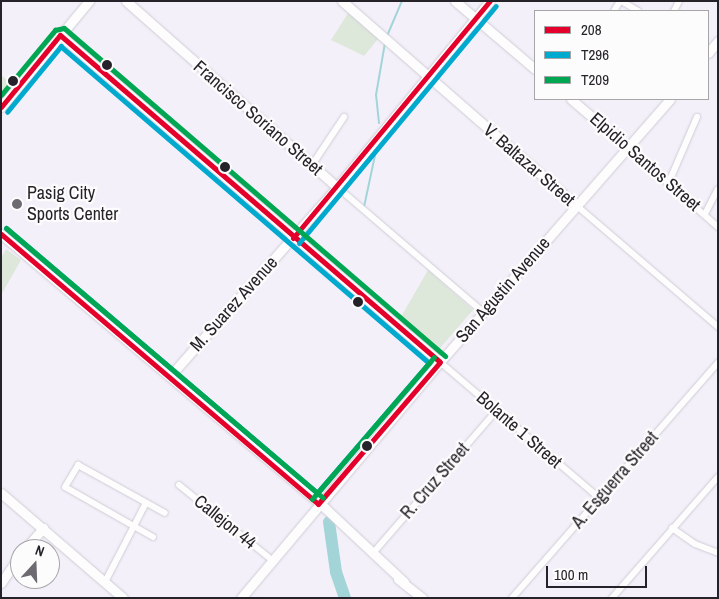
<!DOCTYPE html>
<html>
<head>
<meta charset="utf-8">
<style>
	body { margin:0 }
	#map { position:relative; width:719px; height:599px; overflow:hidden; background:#f4f0fa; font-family:"Archivo Narrow",sans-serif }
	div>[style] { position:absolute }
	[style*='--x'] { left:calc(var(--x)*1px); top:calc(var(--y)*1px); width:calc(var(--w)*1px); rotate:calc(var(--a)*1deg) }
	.green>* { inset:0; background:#dde8db }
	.stream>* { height:2px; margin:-1px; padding:0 1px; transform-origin:1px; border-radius:1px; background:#a3d5d8 }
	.river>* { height:12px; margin:-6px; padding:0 6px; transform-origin:6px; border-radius:6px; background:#a3d5d8 }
	.roads { filter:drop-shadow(0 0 1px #cfccd4) drop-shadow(0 0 1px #cfccd4) }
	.street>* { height:6px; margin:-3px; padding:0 3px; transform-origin:3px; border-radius:3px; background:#fdfdfe }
	.secondary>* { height:9px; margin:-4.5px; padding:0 4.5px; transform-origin:4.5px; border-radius:4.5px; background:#fdfdfe }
	.bus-1>* { height:5px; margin:-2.5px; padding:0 2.5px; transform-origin:2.5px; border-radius:2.5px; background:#e4002b }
	.bus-2>* { height:5px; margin:-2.5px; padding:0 2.5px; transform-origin:2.5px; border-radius:2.5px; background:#00a9ce }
	.bus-3>* { height:5px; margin:-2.5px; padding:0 2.5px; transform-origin:2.5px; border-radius:2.5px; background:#00a651 }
	.dots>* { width:14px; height:14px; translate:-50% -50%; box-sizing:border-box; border:2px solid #fcfcfc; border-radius:50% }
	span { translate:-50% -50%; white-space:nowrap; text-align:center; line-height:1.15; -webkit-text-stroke:4.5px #fcfcfc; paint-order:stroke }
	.street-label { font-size:18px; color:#252229 }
	.poi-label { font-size:18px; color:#252229 }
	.left { translate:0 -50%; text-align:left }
	.frame { position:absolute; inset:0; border:2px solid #252229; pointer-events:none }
	.legend { position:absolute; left:534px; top:10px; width:175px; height:90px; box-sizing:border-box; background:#fcfcfc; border:1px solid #a6a5a8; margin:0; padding:6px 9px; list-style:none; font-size:15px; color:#252229 }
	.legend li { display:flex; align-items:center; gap:10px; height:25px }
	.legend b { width:25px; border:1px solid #a6a5a8 }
	.north { position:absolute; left:10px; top:539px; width:50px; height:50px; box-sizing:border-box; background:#fcfcfc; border:1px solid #a6a5a8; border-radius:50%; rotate:20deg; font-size:14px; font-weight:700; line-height:20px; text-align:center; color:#252229 }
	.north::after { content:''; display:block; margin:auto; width:18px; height:22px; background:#6d6a72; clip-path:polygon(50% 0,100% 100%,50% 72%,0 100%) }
	.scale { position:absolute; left:546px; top:566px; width:101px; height:22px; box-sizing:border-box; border:2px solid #252229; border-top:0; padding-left:6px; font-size:15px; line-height:18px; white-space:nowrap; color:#252229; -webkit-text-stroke:4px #fcfcfc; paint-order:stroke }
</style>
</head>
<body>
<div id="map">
	<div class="green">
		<i style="clip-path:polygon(348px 13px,378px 39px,364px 56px,331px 40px)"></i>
		<i style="clip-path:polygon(1px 75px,12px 84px,1px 98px)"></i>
		<i style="clip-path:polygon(6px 249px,21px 260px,1px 295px,1px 258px)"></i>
		<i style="clip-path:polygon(428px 270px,473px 310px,435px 354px,398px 322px)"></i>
	</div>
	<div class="stream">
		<i style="--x:387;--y:36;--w:38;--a:-67"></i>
		<i style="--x:379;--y:123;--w:28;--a:-96"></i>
		<i style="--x:376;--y:95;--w:53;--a:-80.2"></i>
		<i style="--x:364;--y:207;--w:62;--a:-78"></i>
	</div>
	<div class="river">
		<i style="--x:329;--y:522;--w:50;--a:82"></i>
		<i style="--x:336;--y:572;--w:28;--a:71"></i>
	</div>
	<div class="roads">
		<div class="street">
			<i style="--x:621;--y:1;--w:20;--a:30"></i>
			<i style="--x:614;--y:11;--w:12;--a:-59"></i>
			<i style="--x:674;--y:11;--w:11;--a:-63"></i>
			<i style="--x:628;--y:148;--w:120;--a:41.3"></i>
			<i style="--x:312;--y:165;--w:58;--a:-56.3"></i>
			<i style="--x:669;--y:182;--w:71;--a:-66.7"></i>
			<i style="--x:337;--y:187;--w:192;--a:40.6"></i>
			<i style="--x:577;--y:206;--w:186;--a:40.6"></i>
			<i style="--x:705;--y:214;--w:28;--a:-63"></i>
			<i style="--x:440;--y:362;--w:209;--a:40.5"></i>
			<i style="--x:179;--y:485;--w:119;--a:38.9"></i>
			<i style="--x:672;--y:528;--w:28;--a:35"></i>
			<i style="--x:695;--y:544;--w:25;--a:21"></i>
			<i style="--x:153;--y:537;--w:101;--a:-150.4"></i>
			<i style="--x:65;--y:487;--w:26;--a:-59"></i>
			<i style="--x:78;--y:465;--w:99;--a:28.9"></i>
			<i style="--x:374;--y:552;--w:188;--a:-49.1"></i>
			<i style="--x:105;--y:582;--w:89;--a:-62.6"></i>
			<i style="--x:512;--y:598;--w:313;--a:-48.8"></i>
			<i style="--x:612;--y:598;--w:161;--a:-48.8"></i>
		</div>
		<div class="secondary">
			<i style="--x:126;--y:1;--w:281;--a:41.4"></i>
			<i style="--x:342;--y:1;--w:312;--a:41.1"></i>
			<i style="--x:455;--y:1;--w:105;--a:40.4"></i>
			<i style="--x:60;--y:35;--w:501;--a:40.71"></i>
			<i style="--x:708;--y:53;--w:16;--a:-50"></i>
			<i style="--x:571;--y:99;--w:75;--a:40.7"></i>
			<i style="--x:1;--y:107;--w:138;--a:-50.3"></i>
			<i style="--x:1;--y:234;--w:426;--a:40.2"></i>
			<i style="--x:326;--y:509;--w:107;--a:43.1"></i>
			<i style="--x:170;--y:376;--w:252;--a:-48.5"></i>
			<i style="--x:337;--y:187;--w:241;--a:-50.6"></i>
			<i style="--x:1;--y:493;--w:161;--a:40.7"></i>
			<i style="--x:25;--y:549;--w:28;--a:-49"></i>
			<i style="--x:398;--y:579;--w:31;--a:38"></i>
			<i style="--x:1;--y:583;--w:34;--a:-56"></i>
			<i style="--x:241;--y:598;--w:297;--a:-49.9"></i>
			<i style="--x:432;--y:371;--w:361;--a:-48.8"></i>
		</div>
	</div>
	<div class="bus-1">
		<i style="--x:1;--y:107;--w:93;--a:-50.7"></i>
		<i style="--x:60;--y:35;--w:501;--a:40.71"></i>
		<i style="--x:1;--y:234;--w:416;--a:40.4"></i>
		<i style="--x:293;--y:238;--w:308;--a:-50.3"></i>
		<i style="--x:318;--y:504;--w:187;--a:-49.3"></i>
	</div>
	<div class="bus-2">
		<i style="--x:6;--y:228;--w:409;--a:40.4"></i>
		<i style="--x:317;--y:493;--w:172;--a:-49.3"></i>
		<i style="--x:429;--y:363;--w:486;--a:-139.3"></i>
		<i style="--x:61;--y:46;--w:85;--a:129.3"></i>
		<i style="--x:299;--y:243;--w:308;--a:-50.3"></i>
	</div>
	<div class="bus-3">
		<i style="--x:1;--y:95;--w:85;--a:-50.3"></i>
		<i style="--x:55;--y:30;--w:9;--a:-13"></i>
		<i style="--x:64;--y:28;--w:503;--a:40.72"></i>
		<i style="--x:6;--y:228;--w:416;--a:40.4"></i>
		<i style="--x:312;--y:499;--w:187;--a:-49.3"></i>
	</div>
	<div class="dots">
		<i style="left:107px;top:65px;background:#252229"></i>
		<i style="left:13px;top:81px;background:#252229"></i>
		<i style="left:225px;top:167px;background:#252229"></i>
		<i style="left:17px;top:204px;background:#6d6a72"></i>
		<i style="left:358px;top:302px;background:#252229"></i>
		<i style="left:367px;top:446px;background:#252229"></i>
	</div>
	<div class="street-label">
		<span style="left:258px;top:118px;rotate:41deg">Francisco Soriano Street</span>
		<span style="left:645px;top:162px;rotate:41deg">Elpidio Santos Street</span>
		<span style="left:529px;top:165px;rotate:41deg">V. Baltazar Street</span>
		<span style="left:503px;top:290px;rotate:-49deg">San Agustin Avenue</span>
		<span style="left:234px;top:304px;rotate:-48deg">M. Suarez Avenue</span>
		<span style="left:519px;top:430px;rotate:41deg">Bolante 1 Street</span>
		<span style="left:615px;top:480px;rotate:-49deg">A. Esguerra Street</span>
		<span style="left:435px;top:481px;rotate:-49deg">R. Cruz Street</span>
		<span style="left:225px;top:522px;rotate:39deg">Callejon 44</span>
	</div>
	<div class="poi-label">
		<span class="left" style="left:27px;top:204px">Pasig City<br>Sports Center</span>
	</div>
	<div class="frame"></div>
	<ul class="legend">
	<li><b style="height:6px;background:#e4002b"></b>208</li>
	<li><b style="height:6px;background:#00a9ce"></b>T296</li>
	<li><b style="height:6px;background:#00a651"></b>T209</li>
	</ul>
	<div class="north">N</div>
	<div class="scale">100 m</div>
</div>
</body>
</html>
